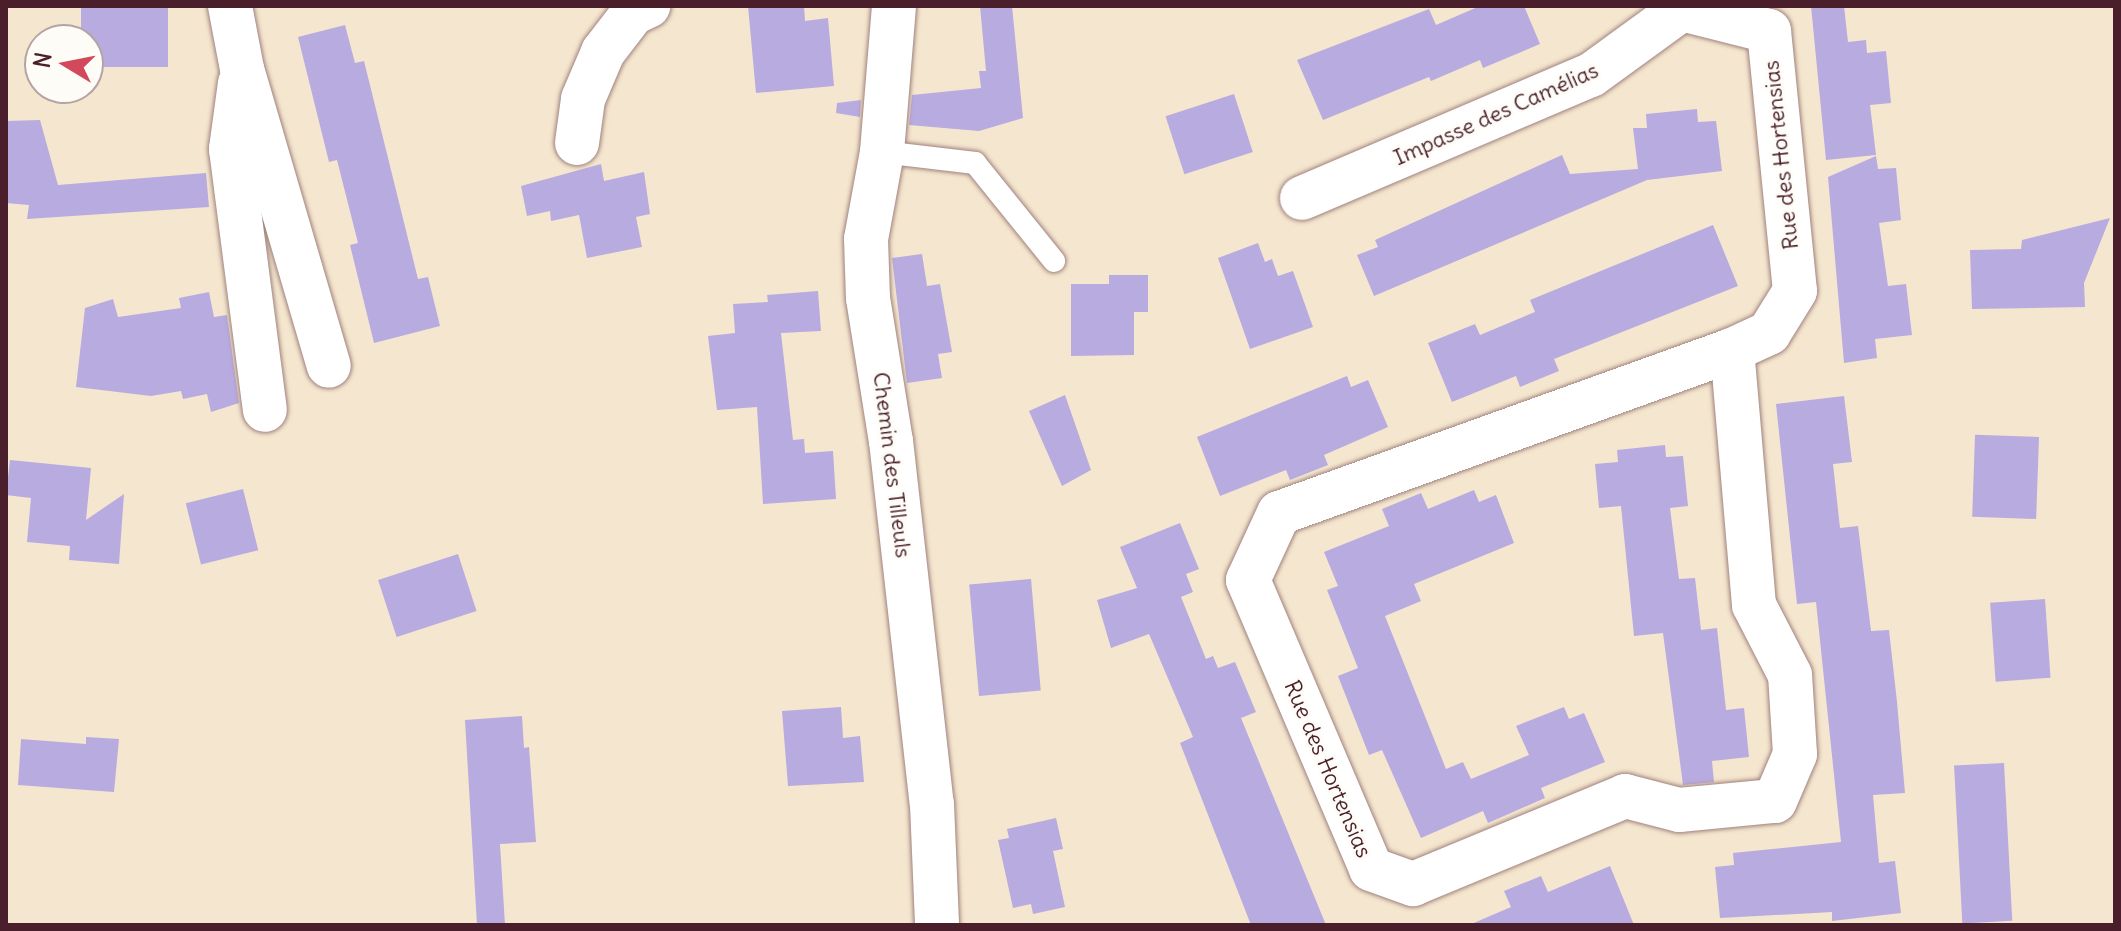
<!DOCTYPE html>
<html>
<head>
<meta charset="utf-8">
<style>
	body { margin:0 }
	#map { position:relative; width:2121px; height:931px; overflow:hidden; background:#f5e6cf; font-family:Delius,sans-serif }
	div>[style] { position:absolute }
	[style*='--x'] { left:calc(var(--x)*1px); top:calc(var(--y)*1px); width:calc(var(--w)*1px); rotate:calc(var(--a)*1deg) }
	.building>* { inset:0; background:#b8abe0; transform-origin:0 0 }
	.roads { filter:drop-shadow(0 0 2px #a0827d) drop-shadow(0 0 2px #a0827d) }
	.service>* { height:22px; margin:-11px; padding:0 11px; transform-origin:11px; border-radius:11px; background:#fff }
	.minor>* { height:44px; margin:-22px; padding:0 22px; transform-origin:22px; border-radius:22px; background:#fff }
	span { translate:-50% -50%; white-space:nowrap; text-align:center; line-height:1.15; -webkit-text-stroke:6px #fdfcf7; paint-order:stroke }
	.street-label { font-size:22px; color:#4a1f2b }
	.frame { position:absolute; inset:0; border:8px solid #4a1f2b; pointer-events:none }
	.north { position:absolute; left:24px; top:24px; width:80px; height:80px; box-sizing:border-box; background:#fdfcf7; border:2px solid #b5a4a5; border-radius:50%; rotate:280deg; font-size:22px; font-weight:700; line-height:32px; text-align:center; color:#4a1f2b }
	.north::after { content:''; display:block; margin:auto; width:28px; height:36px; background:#d1495b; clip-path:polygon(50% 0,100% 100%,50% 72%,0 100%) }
</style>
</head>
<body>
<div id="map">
	<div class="building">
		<i style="left:81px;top:6px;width:87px;height:61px"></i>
		<i style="clip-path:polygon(748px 6px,804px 6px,805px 21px,828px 18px,834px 86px,756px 93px)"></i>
		<i style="clip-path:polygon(980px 6px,1012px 6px,1023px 118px,979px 131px,909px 125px,912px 95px,981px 88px,979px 71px,986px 71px)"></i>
		<i style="clip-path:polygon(1480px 6px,1524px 6px,1540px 44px,1483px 68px,1480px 60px,1431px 81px,1429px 77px,1323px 120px,1297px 60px,1429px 9px,1436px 25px)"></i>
		<i style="clip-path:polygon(1811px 6px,1844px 6px,1848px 42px,1866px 40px,1867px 53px,1886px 51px,1891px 103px,1870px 105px,1876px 155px,1826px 160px)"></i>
		<i style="clip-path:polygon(345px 25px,355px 63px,364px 61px,418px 279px,428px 277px,440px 326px,374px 343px,350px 245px,358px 243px,337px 160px,329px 162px,298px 37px)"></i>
		<i style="left:1234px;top:94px;width:61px;height:72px;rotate:72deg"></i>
		<i style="clip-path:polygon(861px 100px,860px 117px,836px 113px,837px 103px)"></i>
		<i style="clip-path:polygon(1697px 109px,1698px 122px,1716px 121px,1722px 171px,1647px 180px,1374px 296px,1357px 255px,1378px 247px,1375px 240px,1562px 155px,1570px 174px,1638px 169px,1633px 128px,1647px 128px,1646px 114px)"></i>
		<i style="clip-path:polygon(40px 120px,58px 185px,206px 173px,209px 207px,27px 219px,29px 205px,6px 203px,6px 121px)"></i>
		<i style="clip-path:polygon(1876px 156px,1878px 169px,1896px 168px,1901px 220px,1879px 223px,1888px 286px,1906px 284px,1912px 335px,1875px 339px,1877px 358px,1844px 363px,1828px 177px)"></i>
		<i style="clip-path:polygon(601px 164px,604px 181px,644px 172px,650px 214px,636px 217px,642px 247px,587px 258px,579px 215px,551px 221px,550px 211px,527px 216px,521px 186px)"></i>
		<i style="clip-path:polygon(2110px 218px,2084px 283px,2085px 307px,1972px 309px,1970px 250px,2021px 249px,2022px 240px)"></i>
		<i style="clip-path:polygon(1713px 225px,1738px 286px,1554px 359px,1559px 371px,1520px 387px,1516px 376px,1452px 402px,1428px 343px,1475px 324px,1480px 335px,1535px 312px,1530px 300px)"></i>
		<i style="clip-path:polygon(1258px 243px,1265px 262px,1272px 259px,1278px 276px,1293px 271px,1313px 327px,1250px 349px,1218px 258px)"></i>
		<i style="clip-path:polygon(922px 254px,927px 286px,940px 284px,952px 352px,938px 354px,942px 378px,907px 383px,892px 258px)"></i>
		<i style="clip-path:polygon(1109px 275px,1148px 275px,1148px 312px,1134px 312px,1134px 355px,1071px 356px,1071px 284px,1109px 284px)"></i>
		<i style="clip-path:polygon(818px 291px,821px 331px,781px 333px,793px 440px,804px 439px,805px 453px,833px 451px,836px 499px,763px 504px,757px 407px,717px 410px,708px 336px,735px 333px,733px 304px,768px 302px,767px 295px)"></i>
		<i style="clip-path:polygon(209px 292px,214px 317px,227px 315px,239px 403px,211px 412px,207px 394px,183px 399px,181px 391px,151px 396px,76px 387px,85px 308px,113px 299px,118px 317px,181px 308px,179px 298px)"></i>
		<i style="clip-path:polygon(1347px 376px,1351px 387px,1368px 380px,1388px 427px,1324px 455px,1328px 465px,1290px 480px,1286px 470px,1220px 496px,1197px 437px)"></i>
		<i style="clip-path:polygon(1065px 395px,1091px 470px,1062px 486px,1029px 411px)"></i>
		<i style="clip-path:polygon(1844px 396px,1852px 462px,1833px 464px,1840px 528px,1858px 526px,1871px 631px,1889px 630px,1897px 702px,1905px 793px,1873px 795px,1879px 863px,1895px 861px,1901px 913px,1832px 921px,1832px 912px,1720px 918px,1715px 867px,1734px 865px,1733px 853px,1841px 842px,1816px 602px,1797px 604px,1776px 404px)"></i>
		<i style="left:2039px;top:437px;width:82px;height:64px;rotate:92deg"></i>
		<i style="clip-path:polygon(1665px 445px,1666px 457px,1683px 456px,1688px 506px,1670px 508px,1679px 579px,1695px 578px,1701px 630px,1717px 628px,1726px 710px,1744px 708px,1749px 757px,1712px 761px,1714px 782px,1683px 785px,1663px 633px,1634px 636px,1621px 506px,1599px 508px,1595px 464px,1618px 462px,1617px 450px)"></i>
		<i style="clip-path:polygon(10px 460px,91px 468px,86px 520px,124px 494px,119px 564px,69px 560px,70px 546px,27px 542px,31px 498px,6px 495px)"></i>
		<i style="left:243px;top:489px;width:63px;height:59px;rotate:76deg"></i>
		<i style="clip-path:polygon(1474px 490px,1479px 502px,1496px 495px,1514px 543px,1414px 584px,1421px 601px,1385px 616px,1446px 769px,1463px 762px,1471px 779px,1529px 755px,1516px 726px,1564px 707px,1569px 719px,1584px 713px,1605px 762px,1541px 788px,1545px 798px,1488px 823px,1483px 811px,1421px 838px,1382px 750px,1369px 755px,1338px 676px,1358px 668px,1327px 590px,1338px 586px,1324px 552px,1389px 526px,1382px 509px,1421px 493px,1428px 509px)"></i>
		<i style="clip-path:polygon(1180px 523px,1199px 569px,1186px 574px,1193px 592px,1181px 597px,1206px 659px,1213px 656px,1218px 668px,1235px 662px,1256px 712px,1241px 718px,1326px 925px,1251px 925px,1180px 743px,1193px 737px,1149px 634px,1111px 648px,1097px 600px,1137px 588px,1120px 547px)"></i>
		<i style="left:458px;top:554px;width:60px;height:84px;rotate:72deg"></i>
		<i style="left:1031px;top:579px;width:112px;height:62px;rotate:85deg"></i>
		<i style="left:2045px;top:599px;width:79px;height:55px;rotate:86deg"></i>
		<i style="clip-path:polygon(841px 707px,843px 738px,860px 736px,864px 782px,788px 786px,782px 711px)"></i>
		<i style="clip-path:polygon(522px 716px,524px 748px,529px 747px,536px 842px,500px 844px,505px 925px,477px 925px,465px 720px)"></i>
		<i style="clip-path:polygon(86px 737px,119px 739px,114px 792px,18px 785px,21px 739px,86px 744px)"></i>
		<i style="left:2004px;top:763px;width:158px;height:50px;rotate:87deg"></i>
		<i style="clip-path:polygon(1056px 818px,1063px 849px,1053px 851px,1065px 907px,1033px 914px,1031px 904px,1013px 908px,998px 840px,1009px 838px,1007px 829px)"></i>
		<i style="clip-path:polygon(1610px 866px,1634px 925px,1469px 925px,1511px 907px,1504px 891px,1541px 876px,1548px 892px)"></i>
	</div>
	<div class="roads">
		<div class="service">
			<i style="--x:882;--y:152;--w:94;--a:6.7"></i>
			<i style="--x:975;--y:163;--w:126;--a:51.1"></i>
		</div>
		<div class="minor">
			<i style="--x:230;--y:6;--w:64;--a:79.2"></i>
			<i style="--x:242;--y:69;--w:309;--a:73.7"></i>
			<i style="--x:894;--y:6;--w:146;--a:94.7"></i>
			<i style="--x:882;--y:152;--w:88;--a:100.4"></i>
			<i style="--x:866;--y:239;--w:59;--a:88.1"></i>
			<i style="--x:868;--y:298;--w:145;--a:80.9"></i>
			<i style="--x:891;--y:441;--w:365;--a:83.6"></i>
			<i style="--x:932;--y:804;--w:121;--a:87.6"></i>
			<i style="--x:1670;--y:6;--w:102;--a:14.2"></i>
			<i style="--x:1769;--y:31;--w:261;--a:84.3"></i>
			<i style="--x:1795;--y:291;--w:49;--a:121.8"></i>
			<i style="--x:1769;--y:333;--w:41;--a:155.3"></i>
			<i style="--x:1732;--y:350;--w:481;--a:160.2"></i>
			<i style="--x:1279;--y:513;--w:74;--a:114.8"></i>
			<i style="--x:1248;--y:580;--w:314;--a:66.9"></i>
			<i style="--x:1371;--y:869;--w:45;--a:19.7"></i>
			<i style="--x:1413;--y:884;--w:230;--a:-22.5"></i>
			<i style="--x:1625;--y:796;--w:56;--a:14.5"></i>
			<i style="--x:1679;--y:810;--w:96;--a:-5.4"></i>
			<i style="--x:1775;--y:801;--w:51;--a:-66.9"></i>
			<i style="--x:1795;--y:754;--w:79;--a:-93.6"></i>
			<i style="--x:1790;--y:675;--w:79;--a:-117.2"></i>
			<i style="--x:1754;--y:605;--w:256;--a:-94.9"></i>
			<i style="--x:240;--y:83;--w:67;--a:97.8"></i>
			<i style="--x:231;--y:149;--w:263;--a:82.6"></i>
			<i style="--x:577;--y:143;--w:44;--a:-82.2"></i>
			<i style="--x:583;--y:99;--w:51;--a:-66.9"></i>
			<i style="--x:603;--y:52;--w:49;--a:-52.4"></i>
			<i style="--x:633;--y:13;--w:17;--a:-25"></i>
			<i style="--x:1302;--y:198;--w:314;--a:-23.1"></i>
			<i style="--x:1591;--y:75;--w:109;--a:-36"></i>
		</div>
	</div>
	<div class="street-label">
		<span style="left:1496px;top:114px;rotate:-24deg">Impasse des Camélias</span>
		<span style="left:1781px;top:155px;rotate:-96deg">Rue des Hortensias</span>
		<span style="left:892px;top:465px;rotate:83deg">Chemin des Tilleuls</span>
		<span style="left:1328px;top:769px;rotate:67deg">Rue des Hortensias</span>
	</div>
	<div class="frame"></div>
	<div class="north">N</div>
</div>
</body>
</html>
